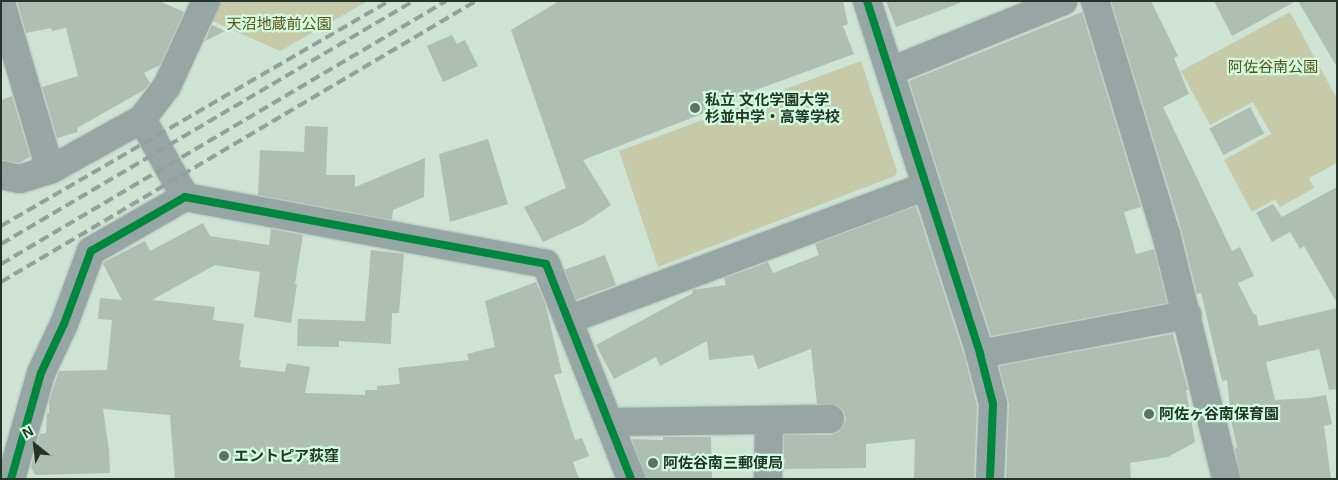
<!DOCTYPE html>
<html>
<head>
<meta charset="utf-8">
<style>
	body { margin:0 }
	#map { position:relative; width:1338px; height:480px; overflow:hidden; background:#cde3d4; font-family:Helvetica,"Noto Sans JP",sans-serif }
	div>[style] { position:absolute }
	[style*='--x'] { left:calc(var(--x)*1px); top:calc(var(--y)*1px); width:calc(var(--w)*1px); rotate:calc(var(--a)*1deg) }
	.green>* { inset:0; background:#c6caa9 }
	.building>* { inset:0; background:#adbeb2; transform-origin:0 0 }
	.roads { filter:drop-shadow(0 0 1px #adbeb3) drop-shadow(0 0 1px #adbeb3) }
	.minor>* { height:28px; margin:-14px; padding:0 14px; transform-origin:14px; border-radius:14px; background:#96a6a4 }
	.rail>* { height:4px; margin-top:-2px; transform-origin:0; background:repeating-linear-gradient(90deg,#92a19b 0 10px,transparent 0 15px) }
	.cycleway>* { height:8px; margin:-4px; padding:0 4px; transform-origin:4px; border-radius:4px; background:#00873e }
	.dots>* { width:14px; height:14px; translate:-50% -50%; box-sizing:border-box; border:2px solid #d0fbde; border-radius:50% }
	span { translate:-50% -50%; white-space:nowrap; text-align:center; line-height:1.15; -webkit-text-stroke:4.5px #d0fbde; paint-order:stroke }
	.park-label { font-size:15px; color:#5c4f17 }
	.poi-label { font-size:15px; color:#233429; font-weight:700 }
	.left { translate:0 -50%; text-align:left }
	.frame { position:absolute; inset:0; border:2px solid #233429; pointer-events:none }
	.north { position:absolute; left:10px; top:420px; width:50px; height:50px; -webkit-text-stroke:4px #d0fbde; paint-order:stroke; rotate:331deg; font-size:14px; font-weight:700; line-height:20px; text-align:center; color:#233429 }
	.north::after { content:''; display:block; margin:auto; width:18px; height:22px; background:#233429; clip-path:polygon(50% 0,100% 100%,50% 72%,0 100%) }
</style>
</head>
<body>
<div id="map">
	<div class="green">
		<i style="clip-path:polygon(218px 1px,368px 1px,280px 51px,208px 19px)"></i>
		<i style="clip-path:polygon(1290px 12px,1337px 99px,1337px 163px,1309px 178px,1314px 188px,1280px 207px,1275px 199px,1252px 212px,1224px 160px,1271px 134px,1253px 102px,1210px 125px,1181px 71px)"></i>
		<i style="clip-path:polygon(861px 61px,897px 171px,895px 176px,658px 267px,619px 151px)"></i>
	</div>
	<div class="building">
		<i style="clip-path:polygon(17px 1px,159px 1px,184px 12px,160px 65px,144px 73px,150px 83px,144px 90px,77px 128px,78px 132px,57px 138px,42px 87px,78px 76px,66px 28px,52px 31px,51px 28px,26px 33px)"></i>
		<i style="clip-path:polygon(559px 1px,843px 1px,848px 24px,843px 26px,854px 54px,734px 98px,735px 101px,583px 160px,611px 205px,583px 224px,543px 242px,524px 207px,566px 188px,511px 30px)"></i>
		<i style="clip-path:polygon(886px 1px,960px 1px,960px 3px,896px 27px)"></i>
		<i style="clip-path:polygon(1111px 1px,1151px 1px,1178px 56px,1174px 58px,1189px 94px,1163px 107px,1232px 251px,1240px 247px,1254px 276px,1238px 283px,1254px 315px,1256px 314px,1259px 326px,1337px 308px,1337px 389px,1329px 390px,1319px 349px,1266px 362px,1275px 400px,1309px 398px,1326px 395px,1332px 424px,1324px 426px,1331px 479px,1241px 479px,1235px 449px,1237px 447px,1232px 425px,1227px 380px,1222px 381px,1201px 293px,1197px 294px,1181px 229px)"></i>
		<i style="clip-path:polygon(1214px 1px,1296px 1px,1232px 36px)"></i>
		<i style="clip-path:polygon(1298px 1px,1337px 1px,1337px 67px)"></i>
		<i style="clip-path:polygon(1082px 12px,1141px 207px,1124px 212px,1136px 254px,1154px 249px,1167px 303px,991px 336px,909px 81px)"></i>
		<i style="clip-path:polygon(212px 25px,225px 31px,205px 41px)"></i>
		<i style="clip-path:polygon(452px 35px,457px 44px,465px 40px,478px 66px,443px 82px,427px 46px)"></i>
		<i style="clip-path:polygon(12px 96px,30px 157px,19px 163px,1px 160px,1px 100px)"></i>
		<i style="left:1250px;top:107px;width:30px;height:46px;rotate:62deg"></i>
		<i style="clip-path:polygon(305px 126px,328px 127px,326px 175px,355px 175px,355px 187px,425px 158px,424px 197px,393px 210px,392px 220px,258px 195px,260px 150px,304px 152px)"></i>
		<i style="clip-path:polygon(488px 139px,508px 204px,450px 222px,439px 154px)"></i>
		<i style="clip-path:polygon(1337px 187px,1337px 303px,1304px 246px,1300px 249px,1285px 223px,1290px 232px,1272px 242px,1256px 213px,1273px 204px,1282px 217px)"></i>
		<i style="clip-path:polygon(916px 206px,965px 358px,977px 406px,974px 479px,914px 479px,915px 439px,866px 444px,866px 468px,784px 469px,784px 435px,831px 435px,838px 432px,843px 427px,846px 419px,844px 411px,838px 406px,817px 404px,811px 349px,758px 369px,753px 355px,709px 360px,707px 341px,660px 366px,656px 357px,614px 379px,596px 345px,693px 293px,692px 290px,726px 285px,724px 278px,768px 262px,773px 273px,819px 255px,815px 244px)"></i>
		<i style="clip-path:polygon(203px 223px,210px 236px,269px 245px,271px 229px,303px 235px,295px 284px,297px 284px,291px 323px,254px 317px,260px 272px,215px 265px,152px 300px,215px 307px,213px 320px,244px 324px,239px 360px,241px 360px,240px 367px,285px 372px,287px 363px,310px 367px,305px 393px,365px 395px,365px 390px,377px 390px,377px 386px,400px 384px,398px 368px,469px 360px,467px 354px,495px 347px,485px 301px,536px 282px,545px 303px,562px 373px,554px 375px,575px 440px,582px 438px,589px 456px,573px 462px,579px 479px,175px 479px,170px 415px,103px 409px,109px 450px,110px 473px,35px 475px,31px 467px,40px 434px,46px 433px,47px 413px,49px 413px,49px 401px,59px 371px,107px 370px,112px 320px,98px 319px,100px 298px,122px 300px,103px 264px,104px 262px,145px 241px,150px 251px)"></i>
		<i style="clip-path:polygon(371px 250px,404px 254px,399px 313px,392px 313px,391px 344px,339px 341px,339px 347px,297px 346px,298px 319px,365px 321px)"></i>
		<i style="left:605px;top:255px;width:32px;height:43px;rotate:70deg"></i>
		<i style="clip-path:polygon(1173px 334px,1188px 390px,1186px 390px,1195px 442px,1168px 457px,1130px 463px,1131px 479px,1006px 479px,1009px 404px,999px 366px)"></i>
		<i style="clip-path:polygon(663px 437px,711px 437px,712px 479px,646px 479px,632px 439px,663px 440px)"></i>
	</div>
	<div class="roads">
		<div class="minor">
			<i style="--x:867;--y:1;--w:371;--a:72.2"></i>
			<i style="--x:980;--y:354;--w:52;--a:75.4"></i>
			<i style="--x:993;--y:404;--w:75;--a:92.3"></i>
			<i style="--x:1095;--y:1;--w:244;--a:73.1"></i>
			<i style="--x:1166;--y:234;--w:252;--a:76.2"></i>
			<i style="--x:1;--y:3;--w:174;--a:73.6"></i>
			<i style="--x:891;--y:71;--w:186;--a:-22.1"></i>
			<i style="--x:142;--y:119;--w:89;--a:61.1"></i>
			<i style="--x:1;--y:175;--w:19;--a:12"></i>
			<i style="--x:20;--y:179;--w:31;--a:-17"></i>
			<i style="--x:50;--y:170;--w:105;--a:-29"></i>
			<i style="--x:142;--y:119;--w:41;--a:-52.9"></i>
			<i style="--x:167;--y:86;--w:94;--a:-65.4"></i>
			<i style="--x:568;--y:320;--w:382;--a:-20.5"></i>
			<i style="--x:980;--y:354;--w:211;--a:-10.7"></i>
			<i style="--x:609;--y:422;--w:221;--a:-0.8"></i>
			<i style="--x:11;--y:479;--w:110;--a:-74.2"></i>
			<i style="--x:41;--y:373;--w:54;--a:-64.9"></i>
			<i style="--x:64;--y:324;--w:78;--a:-69.7"></i>
			<i style="--x:91;--y:251;--w:108;--a:-29.9"></i>
			<i style="--x:185;--y:197;--w:367;--a:10.5"></i>
			<i style="--x:546;--y:264;--w:231;--a:68.4"></i>
			<i style="--x:768;--y:479;--w:59;--a:-89"></i>
		</div>
	</div>
	<div class="rail">
		<i style="--x:1;--y:226;--w:449;--a:-30.1"></i>
		<i style="--x:1;--y:244;--w:479;--a:-30.5"></i>
		<i style="--x:1;--y:264;--w:517;--a:-30.58"></i>
		<i style="--x:1;--y:282;--w:552;--a:-30.61"></i>
	</div>
	<div class="cycleway">
		<i style="--x:867;--y:1;--w:371;--a:72.2"></i>
		<i style="--x:980;--y:354;--w:52;--a:75.4"></i>
		<i style="--x:993;--y:404;--w:75;--a:92.3"></i>
		<i style="--x:11;--y:479;--w:110;--a:-74.2"></i>
		<i style="--x:41;--y:373;--w:54;--a:-64.9"></i>
		<i style="--x:64;--y:324;--w:78;--a:-69.7"></i>
		<i style="--x:91;--y:251;--w:108;--a:-29.9"></i>
		<i style="--x:185;--y:197;--w:367;--a:10.5"></i>
		<i style="--x:546;--y:264;--w:231;--a:68.4"></i>
	</div>
	<div class="dots">
		<i style="left:695px;top:108px;background:#5e7165"></i>
		<i style="left:1149px;top:414px;background:#5e7165"></i>
		<i style="left:224px;top:456px;background:#5e7165"></i>
		<i style="left:653px;top:463px;background:#5e7165"></i>
	</div>
	<div class="park-label">
		<span style="left:279px;top:24px">天沼地蔵前公園</span>
		<span style="left:1273px;top:67px">阿佐谷南公園</span>
	</div>
	<div class="poi-label">
		<span class="left" style="left:705px;top:108px">私立 文化学園大学<br>杉並中学・高等学校</span>
		<span class="left" style="left:1159px;top:414px">阿佐ヶ谷南保育園</span>
		<span class="left" style="left:234px;top:456px">エントピア荻窪</span>
		<span class="left" style="left:663px;top:463px">阿佐谷南三郵便局</span>
	</div>
	<div class="frame"></div>
	<div class="north">N</div>
</div>
</body>
</html>
